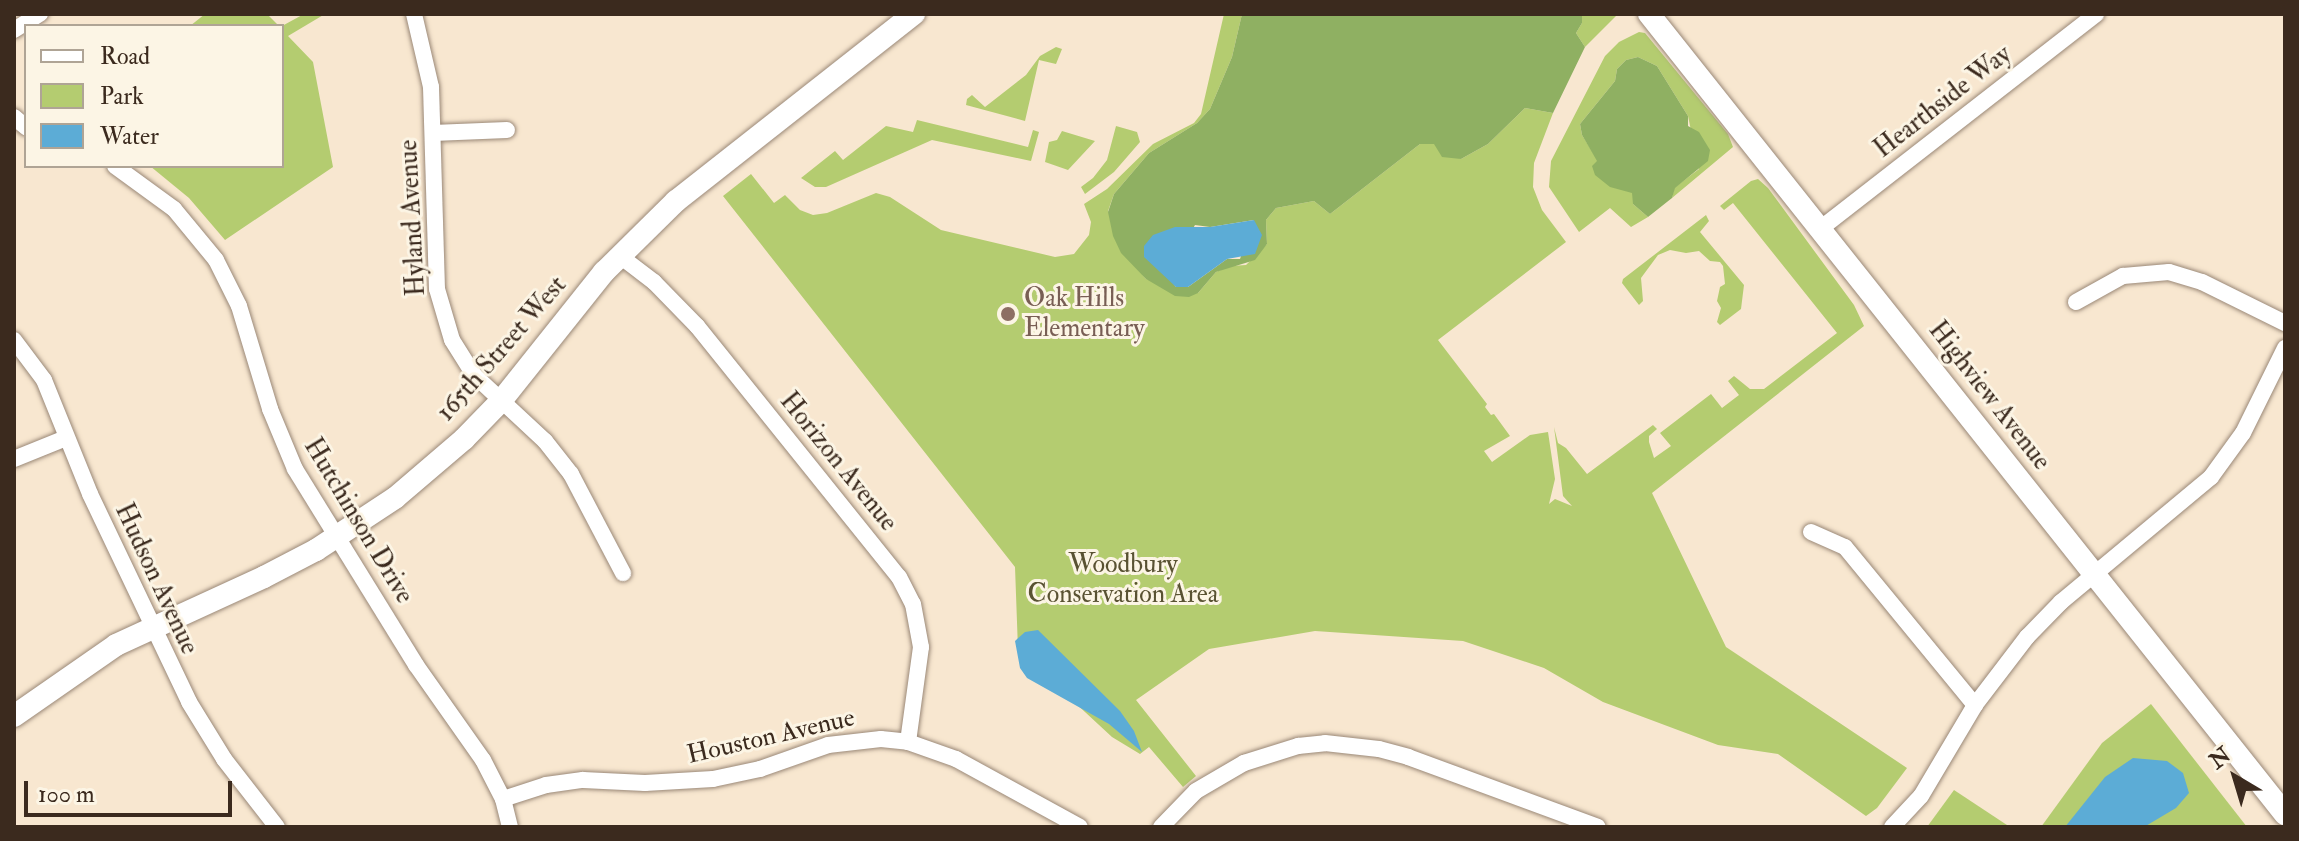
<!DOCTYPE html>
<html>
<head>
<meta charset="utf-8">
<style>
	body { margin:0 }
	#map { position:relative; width:2299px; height:841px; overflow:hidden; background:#f8e7d0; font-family:"IM FELL Double Pica",serif }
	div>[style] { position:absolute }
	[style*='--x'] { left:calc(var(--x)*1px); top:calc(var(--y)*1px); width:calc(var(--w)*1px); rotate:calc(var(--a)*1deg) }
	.green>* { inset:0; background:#b4cc70 }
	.forest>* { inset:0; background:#8fb062 }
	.water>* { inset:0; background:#5cacd6 }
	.roads { filter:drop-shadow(0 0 2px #9a8877) drop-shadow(0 0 2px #9a8877) }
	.street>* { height:16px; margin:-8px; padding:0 8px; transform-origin:8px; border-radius:8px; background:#fff }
	.secondary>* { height:22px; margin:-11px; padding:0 11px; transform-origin:11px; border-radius:11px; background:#fff }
	.dots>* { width:22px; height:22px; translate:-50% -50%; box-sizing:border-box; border:4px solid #fcf5e5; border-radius:50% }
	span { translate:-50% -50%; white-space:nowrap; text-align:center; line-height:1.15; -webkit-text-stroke:6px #fcf5e5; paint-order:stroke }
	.street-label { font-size:26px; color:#3b2a1e }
	.education-label { font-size:26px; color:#785e54 }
	.left { translate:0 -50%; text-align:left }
	.park-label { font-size:26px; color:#595232 }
	.frame { position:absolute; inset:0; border:16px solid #3b2a1e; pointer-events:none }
	.legend { position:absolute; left:24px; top:24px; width:260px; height:144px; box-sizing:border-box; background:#fcf5e5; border:2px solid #afa495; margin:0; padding:10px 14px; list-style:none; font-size:24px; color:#3b2a1e }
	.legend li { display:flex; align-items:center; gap:16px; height:40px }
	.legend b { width:40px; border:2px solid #afa495 }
	.north { position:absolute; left:2195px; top:737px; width:80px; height:80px; -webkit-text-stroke:6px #fcf5e5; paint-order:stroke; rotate:322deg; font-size:22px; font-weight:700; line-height:32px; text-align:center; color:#3b2a1e }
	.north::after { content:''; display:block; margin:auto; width:28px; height:36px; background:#3b2a1e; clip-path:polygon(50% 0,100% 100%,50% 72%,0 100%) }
	.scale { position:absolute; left:24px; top:781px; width:208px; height:36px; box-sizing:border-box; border:4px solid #3b2a1e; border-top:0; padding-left:10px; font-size:24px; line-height:28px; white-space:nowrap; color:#3b2a1e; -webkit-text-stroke:6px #fcf5e5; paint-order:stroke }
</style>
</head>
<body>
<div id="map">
	<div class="green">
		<i style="clip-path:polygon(205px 14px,267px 14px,279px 26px,190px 26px)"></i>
		<i style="clip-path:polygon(304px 14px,325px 14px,288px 36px,313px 62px,333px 167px,225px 240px,189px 198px,150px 166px,282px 166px,282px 26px)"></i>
		<i style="clip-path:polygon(1224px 14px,1242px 14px,1232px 57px,1210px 109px,1197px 123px,1149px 153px,1114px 194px,1108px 211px,1135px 266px,1146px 279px,1198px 293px,1216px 272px,1230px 266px,1246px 265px,1267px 244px,1266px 220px,1276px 208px,1314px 201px,1330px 214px,1420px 144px,1435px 144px,1461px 159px,1488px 144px,1525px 108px,1553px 113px,1534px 163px,1533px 187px,1542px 210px,1566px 242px,1438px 340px,1487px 404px,1485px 407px,1491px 415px,1494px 414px,1510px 436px,1484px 451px,1492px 462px,1530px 435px,1548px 432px,1555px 479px,1549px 504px,1555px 499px,1572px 506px,1563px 496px,1554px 427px,1558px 443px,1566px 448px,1587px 474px,1653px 425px,1657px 429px,1649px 436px,1649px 442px,1654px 458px,1671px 446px,1660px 433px,1711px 394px,1722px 408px,1739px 395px,1728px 381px,1734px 376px,1750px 389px,1764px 389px,1837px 333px,1733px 203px,1724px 210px,1720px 206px,1751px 181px,1758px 179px,1768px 188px,1854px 305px,1864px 326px,1652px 493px,1726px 647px,1907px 768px,1877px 808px,1866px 816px,1778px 754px,1718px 745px,1603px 702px,1544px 668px,1463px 641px,1315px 631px,1209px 649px,1136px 700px,1196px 776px,1183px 787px,1149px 747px,1140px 754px,1112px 737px,1018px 650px,1015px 567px,723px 196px,751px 174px,774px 203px,785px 195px,800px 210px,813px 215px,827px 213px,876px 193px,890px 197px,941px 230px,1055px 257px,1074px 254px,1089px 235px,1091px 222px,1084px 204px,1107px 189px,1153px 144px,1194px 123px,1201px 114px)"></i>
		<i style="clip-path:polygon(1582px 14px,1618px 14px,1585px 47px,1576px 33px,1582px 23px)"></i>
		<i style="clip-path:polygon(1639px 32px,1645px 33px,1728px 134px,1733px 147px,1672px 198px,1674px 188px,1699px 169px,1688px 116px,1657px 66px,1638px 57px,1626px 60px,1617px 69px,1615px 81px,1580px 124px,1582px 135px,1598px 161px,1633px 193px,1633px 204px,1648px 217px,1631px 227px,1610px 208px,1579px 232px,1549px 187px,1551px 161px,1605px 56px,1619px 42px)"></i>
		<i style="clip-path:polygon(1056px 47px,1062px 49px,1056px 64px,1039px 60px,1025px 121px,966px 105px,967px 99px,972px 95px,985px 107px,1026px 75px,1040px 56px)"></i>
		<i style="clip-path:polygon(917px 120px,1028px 147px,1033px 130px,1039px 132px,1031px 161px,932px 140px,826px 187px,815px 187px,801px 178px,835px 151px,843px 160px,886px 126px,913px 132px)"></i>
		<i style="clip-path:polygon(1116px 126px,1137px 132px,1140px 142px,1114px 172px,1085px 194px,1081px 187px,1093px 178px,1107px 160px)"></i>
		<i style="clip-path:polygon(1062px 131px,1095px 141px,1068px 170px,1045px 162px,1049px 142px,1057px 140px)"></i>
		<i style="clip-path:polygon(1706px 215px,1709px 221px,1700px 232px,1744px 285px,1741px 309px,1720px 325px,1717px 322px,1721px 308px,1717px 301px,1720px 287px,1725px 284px,1723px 266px,1720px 262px,1710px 261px,1699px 251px,1686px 253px,1670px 250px,1658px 255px,1641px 278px,1643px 301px,1639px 305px,1622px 283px,1623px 279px)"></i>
		<i style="clip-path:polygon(2151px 704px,2247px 827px,2041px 827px,2102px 743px)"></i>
		<i style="clip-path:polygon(1954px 790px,2010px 827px,1927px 827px)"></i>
	</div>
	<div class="forest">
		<i style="clip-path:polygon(evenodd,1242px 14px,1582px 14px,1582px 23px,1576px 33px,1585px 47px,1553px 113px,1525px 108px,1488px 144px,1461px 159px,1442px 157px,1434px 144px,1420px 144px,1330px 214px,1314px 201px,1276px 208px,1266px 220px,1267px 244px,1255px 260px,1216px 272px,1198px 293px,1189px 297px,1175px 296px,1146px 279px,1121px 253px,1113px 236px,1108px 212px,1114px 194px,1149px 153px,1197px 123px,1210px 109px,1232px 57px,1242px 14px,1254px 220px,1240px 259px,1227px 259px,1188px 287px,1176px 287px,1166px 274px,1195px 225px,1210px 227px,1254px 220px)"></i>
		<i style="clip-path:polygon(1638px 57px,1657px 66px,1688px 116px,1688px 126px,1699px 132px,1710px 150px,1708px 161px,1675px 188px,1672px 198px,1648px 217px,1633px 204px,1632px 193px,1610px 187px,1595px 175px,1592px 166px,1597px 161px,1582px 135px,1580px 124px,1615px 81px,1617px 69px,1626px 60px)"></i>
	</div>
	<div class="water">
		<i style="clip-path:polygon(1254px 220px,1262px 235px,1255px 254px,1227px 259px,1188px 287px,1176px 287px,1144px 257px,1144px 246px,1153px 235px,1175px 227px,1210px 227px)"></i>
		<i style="clip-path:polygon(1038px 630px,1120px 711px,1134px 731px,1142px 752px,1109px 724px,1027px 678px,1020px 668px,1015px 641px,1025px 632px)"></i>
		<i style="clip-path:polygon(2133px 758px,2167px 761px,2183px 773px,2189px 793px,2176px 808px,2144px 827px,2065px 827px,2105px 777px)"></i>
	</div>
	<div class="roads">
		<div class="street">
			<i style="--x:414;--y:14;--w:75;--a:76.9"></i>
			<i style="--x:431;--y:87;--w:202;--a:88.3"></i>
			<i style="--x:437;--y:289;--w:53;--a:73.6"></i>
			<i style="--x:452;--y:340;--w:41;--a:57.8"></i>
			<i style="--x:474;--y:375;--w:97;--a:42.9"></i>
			<i style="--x:545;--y:441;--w:42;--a:51.8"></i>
			<i style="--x:571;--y:474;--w:112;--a:62.3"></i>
			<i style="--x:14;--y:30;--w:31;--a:-32"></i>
			<i style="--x:14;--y:117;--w:16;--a:40"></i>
			<i style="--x:433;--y:133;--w:74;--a:-2.3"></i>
			<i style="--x:115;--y:166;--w:73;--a:36.1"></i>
			<i style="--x:174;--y:209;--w:66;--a:50.5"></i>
			<i style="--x:216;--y:260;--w:51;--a:63.4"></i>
			<i style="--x:239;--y:306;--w:108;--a:73.2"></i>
			<i style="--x:270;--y:409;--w:65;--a:67.4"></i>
			<i style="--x:295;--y:469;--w:230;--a:58.3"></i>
			<i style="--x:416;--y:665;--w:116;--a:54.8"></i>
			<i style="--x:483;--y:760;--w:44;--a:62.9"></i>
			<i style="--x:503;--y:799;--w:29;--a:76"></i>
			<i style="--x:1820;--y:229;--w:350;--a:-37.9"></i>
			<i style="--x:620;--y:256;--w:43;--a:37.4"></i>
			<i style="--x:654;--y:282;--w:62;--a:45.7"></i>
			<i style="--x:697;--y:326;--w:322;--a:51.2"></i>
			<i style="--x:899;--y:577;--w:30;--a:63"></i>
			<i style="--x:913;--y:604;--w:44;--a:79.5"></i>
			<i style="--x:921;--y:647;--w:96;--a:97.8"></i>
			<i style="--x:2076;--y:302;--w:54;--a:-29"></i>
			<i style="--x:2123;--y:276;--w:46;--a:-5"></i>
			<i style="--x:2169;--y:272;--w:34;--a:17"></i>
			<i style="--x:2202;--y:282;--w:93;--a:26.3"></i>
			<i style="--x:14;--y:340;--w:50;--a:53.1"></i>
			<i style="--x:44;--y:380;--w:123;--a:68"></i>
			<i style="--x:90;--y:494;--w:230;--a:64.5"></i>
			<i style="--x:189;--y:702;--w:67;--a:58.4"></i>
			<i style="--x:224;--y:759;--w:86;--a:52.1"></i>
			<i style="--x:14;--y:459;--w:56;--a:-22"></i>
			<i style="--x:1811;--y:532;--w:37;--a:24"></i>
			<i style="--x:1845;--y:547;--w:205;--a:50.6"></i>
			<i style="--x:503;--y:799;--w:45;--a:-18"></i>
			<i style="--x:546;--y:785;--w:37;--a:-8"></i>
			<i style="--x:583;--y:780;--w:62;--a:2.8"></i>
			<i style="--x:645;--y:783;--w:68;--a:-3.4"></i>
			<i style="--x:713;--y:779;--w:48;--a:-12"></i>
			<i style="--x:760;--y:769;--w:72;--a:-19.4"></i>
			<i style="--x:828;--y:745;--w:53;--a:-6.5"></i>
			<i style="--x:881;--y:739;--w:27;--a:6"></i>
			<i style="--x:908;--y:742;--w:51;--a:19.5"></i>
			<i style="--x:956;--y:759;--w:141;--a:28.7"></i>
			<i style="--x:1161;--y:827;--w:50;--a:-45.8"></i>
			<i style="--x:1196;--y:791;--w:56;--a:-30.3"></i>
			<i style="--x:1244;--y:763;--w:57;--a:-17.5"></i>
			<i style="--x:1298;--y:746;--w:27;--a:-6"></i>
			<i style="--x:1325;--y:743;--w:54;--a:6.3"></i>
			<i style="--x:1379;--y:749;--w:30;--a:15"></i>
			<i style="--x:1408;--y:757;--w:202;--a:20.2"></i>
			<i style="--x:1892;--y:827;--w:42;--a:-46.9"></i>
			<i style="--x:1921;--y:796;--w:106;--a:-59.3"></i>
			<i style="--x:1975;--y:705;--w:86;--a:-52.6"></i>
			<i style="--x:2027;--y:637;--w:49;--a:-45.8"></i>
			<i style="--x:2061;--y:602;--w:195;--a:-39.8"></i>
			<i style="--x:2211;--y:477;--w:54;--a:-54"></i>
			<i style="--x:2243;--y:433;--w:95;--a:-63.7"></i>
		</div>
		<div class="secondary">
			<i style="--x:1649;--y:14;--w:1022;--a:51.52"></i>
			<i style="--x:14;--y:716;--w:124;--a:-34.8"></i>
			<i style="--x:116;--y:645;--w:163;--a:-24.7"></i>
			<i style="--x:264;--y:577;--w:59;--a:-27.4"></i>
			<i style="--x:316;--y:550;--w:95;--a:-33.4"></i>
			<i style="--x:395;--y:498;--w:91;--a:-40.5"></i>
			<i style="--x:464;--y:439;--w:53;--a:-45.8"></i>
			<i style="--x:501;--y:401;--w:165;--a:-51.4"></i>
			<i style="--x:604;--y:272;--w:101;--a:-44.6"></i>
			<i style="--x:676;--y:201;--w:303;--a:-38.2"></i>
		</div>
	</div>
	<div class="dots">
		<i style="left:1008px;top:314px;background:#8d6e63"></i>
	</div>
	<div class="street-label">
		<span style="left:1943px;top:102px;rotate:-38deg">Hearthside Way</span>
		<span style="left:413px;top:218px;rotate:-93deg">Hyland Avenue</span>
		<span style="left:502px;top:349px;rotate:-49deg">165th Street West</span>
		<span style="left:1989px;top:396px;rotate:52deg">Highview Avenue</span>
		<span style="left:838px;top:462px;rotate:51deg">Horizon Avenue</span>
		<span style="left:358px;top:521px;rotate:59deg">Hutchinson Drive</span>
		<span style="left:156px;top:579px;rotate:65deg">Hudson Avenue</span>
		<span style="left:771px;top:737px;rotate:-13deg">Houston Avenue</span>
	</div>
	<div class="education-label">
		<span class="left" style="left:1024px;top:314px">Oak Hills<br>Elementary</span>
	</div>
	<div class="park-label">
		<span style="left:1123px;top:580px">Woodbury<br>Conservation Area</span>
	</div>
	<div class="frame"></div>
	<ul class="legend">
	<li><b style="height:10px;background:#fff"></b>Road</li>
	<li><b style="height:22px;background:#b4cc70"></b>Park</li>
	<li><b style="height:22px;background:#5cacd6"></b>Water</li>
	</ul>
	<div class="north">N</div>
	<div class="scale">100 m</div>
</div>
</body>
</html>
